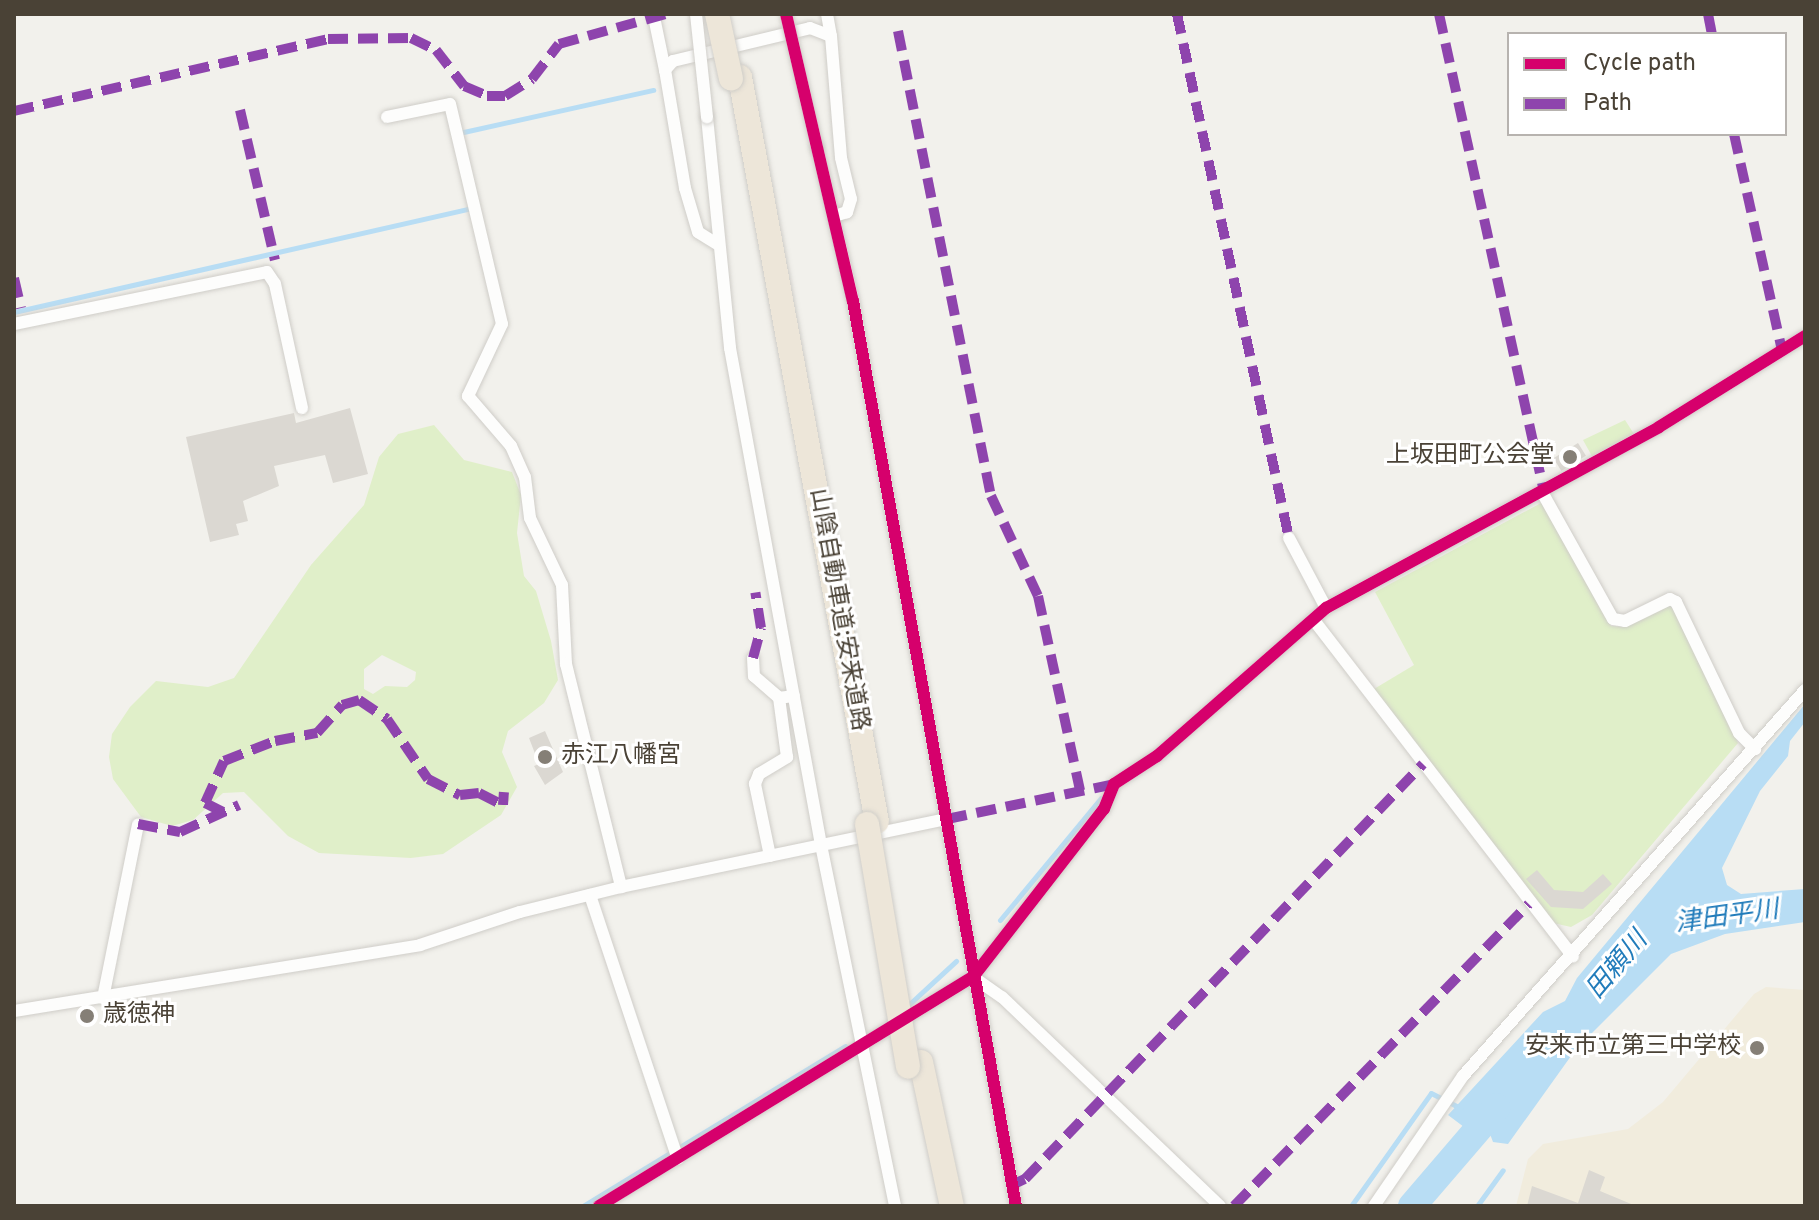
<!DOCTYPE html>
<html>
<head>
<meta charset="utf-8">
<style>
	body { margin:0 }
	#map { position:relative; width:1819px; height:1220px; overflow:hidden; background:#f2f1ec; font-family:Overpass,"Noto Sans JP",sans-serif }
	div>[style] { position:absolute }
	[style*='--x'] { left:calc(var(--x)*1px); top:calc(var(--y)*1px); width:calc(var(--w)*1px); rotate:calc(var(--a)*1deg) }
	.education>* { inset:0; background:#f1ecdd }
	.green>* { inset:0; background:#e0efc9 }
	.water>* { inset:0; background:#b8ddf4 }
	.stream>* { height:5px; margin:-2.5px; padding:0 2.5px; transform-origin:2.5px; border-radius:2.5px; background:#b8ddf4 }
	.river>* { height:28px; margin:-14px; padding:0 14px; transform-origin:14px; border-radius:14px; background:#b8ddf4 }
	.building>* { inset:0; background:#dbd8d2; transform-origin:0 0 }
	.roads { filter:drop-shadow(0 0 2px #cfcdc8) drop-shadow(0 0 2px #cfcdc8) }
	.street>* { height:12px; margin:-6px; padding:0 6px; transform-origin:6px; border-radius:6px; background:#fdfdfc }
	.highway>* { height:24px; margin:-12px; padding:0 12px; transform-origin:12px; border-radius:12px; background:#ede6d9 }
	.bridges { filter:drop-shadow(0 0 2px #cfcdc8) drop-shadow(0 0 2px #cfcdc8) }
	.street-bridge>* { height:12px; margin:-6px; padding:0 6px; transform-origin:6px; border-radius:6px; background:#fdfdfc }
	.highway-bridge>* { height:24px; margin:-12px; padding:0 12px; transform-origin:12px; border-radius:12px; background:#ede6d9 }
	.quiet>* { height:10px; margin-top:-5px; transform-origin:0; background:repeating-linear-gradient(90deg,#8e44ad 0 20px,transparent 0 30px) }
	.cycleway>* { height:12px; margin:-6px; padding:0 6px; transform-origin:6px; border-radius:6px; background:#d6006c }
	.dots>* { width:22px; height:22px; translate:-50% -50%; box-sizing:border-box; border:4px solid #fff; border-radius:50% }
	span { translate:-50% -50%; white-space:nowrap; text-align:center; line-height:1.15; -webkit-text-stroke:6px #fff; paint-order:stroke }
	.poi-label { font-size:24px; color:#4a4236 }
	.right { translate:-100% -50%; text-align:right }
	.left { translate:0 -50%; text-align:left }
	.street-label { font-size:24px; color:#4a4236 }
	.water-label { font-size:26px; color:#217cbb; font-style:italic }
	.frame { position:absolute; inset:0; border:16px solid #4a4236; pointer-events:none }
	.legend { position:absolute; left:1507px; top:32px; width:280px; height:104px; box-sizing:border-box; background:#fff; border:2px solid #b7b3af; margin:0; padding:10px 14px; list-style:none; font-size:24px; color:#4a4236 }
	.legend li { display:flex; align-items:center; gap:16px; height:40px }
	.legend b { width:40px; border:2px solid #b7b3af }
</style>
</head>
<body>
<div id="map">
	<div class="education">
		<i style="clip-path:polygon(1766px 987px,1805px 990px,1805px 1206px,1516px 1206px,1528px 1159px,1543px 1144px,1628px 1129px,1663px 1102px,1754px 994px)"></i>
	</div>
	<div class="green">
		<i style="clip-path:polygon(1625px 420px,1634px 434px,1593px 458px,1583px 440px)"></i>
		<i style="clip-path:polygon(evenodd,434px 425px,464px 460px,512px 472px,521px 495px,517px 533px,524px 576px,536px 591px,551px 641px,558px 680px,544px 703px,508px 731px,502px 752px,517px 787px,501px 815px,443px 854px,411px 858px,319px 853px,288px 836px,244px 792px,223px 793px,193px 820px,172px 826px,141px 817px,113px 779px,109px 757px,112px 734px,130px 707px,156px 681px,208px 687px,234px 678px,311px 565px,364px 505px,379px 457px,398px 434px,434px 425px,382px 655px,416px 672px,415px 680px,407px 687px,385px 686px,373px 694px,364px 689px,364px 669px,382px 655px)"></i>
		<i style="clip-path:polygon(1543px 502px,1611px 626px,1623px 627px,1666px 604px,1675px 608px,1738px 743px,1592px 915px,1571px 927px,1553px 923px,1374px 689px,1414px 665px,1375px 592px)"></i>
	</div>
	<div class="water">
		<i style="clip-path:polygon(1805px 704px,1805px 722px,1790px 741px,1788px 756px,1760px 791px,1722px 868px,1727px 885px,1741px 894px,1805px 889px,1805px 922px,1725px 934px,1671px 954px,1576px 1049px,1508px 1144px,1493px 1142px,1490px 1134px,1484px 1142px,1448px 1115px,1543px 1012px,1565px 1001px,1577px 978px)"></i>
	</div>
	<div class="stream">
		<i style="--x:459;--y:133;--w:199;--a:-12.5"></i>
		<i style="--x:14;--y:312;--w:469;--a:-12.8"></i>
		<i style="--x:1000;--y:920;--w:158;--a:-50.4"></i>
		<i style="--x:904;--y:1009;--w:71;--a:-42.7"></i>
		<i style="--x:583;--y:1206;--w:307;--a:-31.4"></i>
		<i style="--x:1351;--y:1206;--w:138;--a:-54.7"></i>
		<i style="--x:1431;--y:1093;--w:33;--a:27"></i>
		<i style="--x:1477;--y:1206;--w:44;--a:-54.2"></i>
	</div>
	<div class="river">
		<i style="--x:1412;--y:1206;--w:130;--a:-49.4"></i>
	</div>
	<div class="building">
		<i style="clip-path:polygon(350px 408px,368px 474px,333px 483px,325px 455px,274px 466px,279px 486px,243px 501px,248px 521px,236px 524px,239px 535px,210px 542px,186px 437px,294px 413px,296px 423px)"></i>
		<i style="left:1578px;top:443px;width:15px;height:29px;rotate:58deg"></i>
		<i style="clip-path:polygon(545px 731px,563px 772px,545px 785px,534px 766px,539px 764px,529px 738px)"></i>
		<i style="clip-path:polygon(1537px 870px,1554px 890px,1583px 892px,1603px 874px,1612px 884px,1583px 909px,1551px 907px,1526px 879px)"></i>
		<i style="clip-path:polygon(1589px 1170px,1605px 1177px,1600px 1191px,1636px 1206px,1527px 1206px,1532px 1186px,1578px 1203px)"></i>
	</div>
	<div class="roads">
		<div class="street">
			<i style="--x:827;--y:14;--w:22;--a:80"></i>
			<i style="--x:654;--y:17;--w:54;--a:78.3"></i>
			<i style="--x:387;--y:117;--w:64;--a:-11.7"></i>
			<i style="--x:450;--y:104;--w:226;--a:76.7"></i>
			<i style="--x:502;--y:324;--w:80;--a:115.3"></i>
			<i style="--x:468;--y:396;--w:66;--a:49.3"></i>
			<i style="--x:511;--y:446;--w:34;--a:66"></i>
			<i style="--x:525;--y:477;--w:41;--a:83"></i>
			<i style="--x:530;--y:518;--w:74;--a:64.5"></i>
			<i style="--x:562;--y:585;--w:79;--a:87.1"></i>
			<i style="--x:566;--y:664;--w:230;--a:76.1"></i>
			<i style="--x:707;--y:117;--w:232;--a:84.3"></i>
			<i style="--x:730;--y:348;--w:505;--a:79.62"></i>
			<i style="--x:821;--y:845;--w:369;--a:78.4"></i>
			<i style="--x:817;--y:147;--w:158;--a:76.8"></i>
			<i style="--x:853;--y:301;--w:920;--a:79.79"></i>
			<i style="--x:717;--y:244;--w:22;--a:-148"></i>
			<i style="--x:698;--y:232;--w:46;--a:-106.5"></i>
			<i style="--x:685;--y:188;--w:120;--a:-99.6"></i>
			<i style="--x:665;--y:70;--w:12;--a:-48"></i>
			<i style="--x:673;--y:61;--w:141;--a:-13.5"></i>
			<i style="--x:810;--y:28;--w:22;--a:21"></i>
			<i style="--x:831;--y:36;--w:122;--a:85.3"></i>
			<i style="--x:841;--y:158;--w:42;--a:76.3"></i>
			<i style="--x:851;--y:199;--w:14;--a:107"></i>
			<i style="--x:847;--y:212;--w:13;--a:162"></i>
			<i style="--x:14;--y:324;--w:258;--a:-11.6"></i>
			<i style="--x:267;--y:272;--w:14;--a:56"></i>
			<i style="--x:275;--y:284;--w:127;--a:77.7"></i>
			<i style="--x:1542;--y:492;--w:145;--a:60.8"></i>
			<i style="--x:1613;--y:619;--w:12;--a:9"></i>
			<i style="--x:1625;--y:621;--w:50;--a:-26.1"></i>
			<i style="--x:1670;--y:599;--w:7;--a:27"></i>
			<i style="--x:1676;--y:602;--w:145;--a:64.3"></i>
			<i style="--x:1739;--y:733;--w:23;--a:45"></i>
			<i style="--x:1289;--y:538;--w:79;--a:62.1"></i>
			<i style="--x:1313;--y:619;--w:426;--a:52.4"></i>
			<i style="--x:753;--y:658;--w:18;--a:87"></i>
			<i style="--x:754;--y:676;--w:33;--a:41"></i>
			<i style="--x:770;--y:856;--w:74;--a:-101.8"></i>
			<i style="--x:755;--y:784;--w:11;--a:-68"></i>
			<i style="--x:759;--y:774;--w:33;--a:-31"></i>
			<i style="--x:787;--y:757;--w:60;--a:-97.7"></i>
			<i style="--x:779;--y:698;--w:15;--a:-8"></i>
			<i style="--x:590;--y:895;--w:278;--a:71.6"></i>
			<i style="--x:973;--y:977;--w:35;--a:35"></i>
			<i style="--x:1002;--y:997;--w:302;--a:43.8"></i>
			<i style="--x:103;--y:998;--w:177;--a:-78.6"></i>
			<i style="--x:14;--y:1011;--w:411;--a:-9.2"></i>
			<i style="--x:420;--y:945;--w:105;--a:-18.3"></i>
			<i style="--x:520;--y:912;--w:104;--a:-13.9"></i>
			<i style="--x:621;--y:887;--w:333;--a:-11.8"></i>
			<i style="--x:599;--y:1206;--w:439;--a:-31.5"></i>
			<i style="--x:973;--y:977;--w:213;--a:-52.1"></i>
			<i style="--x:1104;--y:809;--w:27;--a:-68"></i>
			<i style="--x:1114;--y:784;--w:51;--a:-33.1"></i>
			<i style="--x:1157;--y:756;--w:225;--a:-41.2"></i>
			<i style="--x:1326;--y:608;--w:379;--a:-28.5"></i>
			<i style="--x:1659;--y:427;--w:172;--a:-31.9"></i>
			<i style="--x:1374;--y:1206;--w:158;--a:-55.6"></i>
			<i style="--x:1463;--y:1076;--w:516;--a:-48.46"></i>
		</div>
		<div class="highway">
			<i style="--x:740;--y:77;--w:757;--a:79.58"></i>
			<i style="--x:921;--y:1062;--w:147;--a:77.9"></i>
		</div>
	</div>
	<div class="bridges">
		<div class="street-bridge">
			<i style="--x:696;--y:14;--w:104;--a:83.9"></i>
			<i style="--x:786;--y:14;--w:137;--a:76.9"></i>
		</div>
		<div class="highway-bridge">
			<i style="--x:717;--y:14;--w:66;--a:77.8"></i>
			<i style="--x:867;--y:824;--w:246;--a:80.4"></i>
		</div>
	</div>
	<div class="quiet">
		<i style="--x:1177;--y:14;--w:536;--a:77.94"></i>
		<i style="--x:1439;--y:14;--w:488;--a:77.6"></i>
		<i style="--x:1708;--y:14;--w:20;--a:79"></i>
		<i style="--x:898;--y:31;--w:474;--a:78.7"></i>
		<i style="--x:991;--y:496;--w:110;--a:64.8"></i>
		<i style="--x:1038;--y:596;--w:199;--a:77.8"></i>
		<i style="--x:240;--y:110;--w:154;--a:76.9"></i>
		<i style="--x:14;--y:111;--w:322;--a:-12.9"></i>
		<i style="--x:328;--y:39;--w:83;--a:-0.7"></i>
		<i style="--x:411;--y:38;--w:28;--a:26"></i>
		<i style="--x:436;--y:50;--w:46;--a:52.1"></i>
		<i style="--x:464;--y:86;--w:25;--a:23"></i>
		<i style="--x:487;--y:96;--w:18;--a:0"></i>
		<i style="--x:505;--y:96;--w:32;--a:-32"></i>
		<i style="--x:532;--y:79;--w:44;--a:-52.4"></i>
		<i style="--x:559;--y:44;--w:111;--a:-15.7"></i>
		<i style="--x:1734;--y:134;--w:221;--a:77.5"></i>
		<i style="--x:14;--y:278;--w:31;--a:77"></i>
		<i style="--x:753;--y:658;--w:31;--a:-75"></i>
		<i style="--x:761;--y:628;--w:36;--a:-99"></i>
		<i style="--x:223;--y:812;--w:20;--a:-153"></i>
		<i style="--x:205;--y:803;--w:46;--a:-65.7"></i>
		<i style="--x:224;--y:761;--w:55;--a:-21.4"></i>
		<i style="--x:275;--y:741;--w:43;--a:-10.8"></i>
		<i style="--x:317;--y:733;--w:38;--a:-48"></i>
		<i style="--x:342;--y:705;--w:18;--a:-16"></i>
		<i style="--x:359;--y:700;--w:34;--a:34"></i>
		<i style="--x:387;--y:719;--w:73;--a:55.7"></i>
		<i style="--x:428;--y:779;--w:36;--a:27"></i>
		<i style="--x:460;--y:795;--w:19;--a:-6"></i>
		<i style="--x:479;--y:793;--w:27;--a:27"></i>
		<i style="--x:503;--y:805;--w:13;--a:-86"></i>
		<i style="--x:947;--y:819;--w:171;--a:-11.8"></i>
		<i style="--x:138;--y:824;--w:43;--a:10.8"></i>
		<i style="--x:180;--y:832;--w:65;--a:-24.6"></i>
		<i style="--x:1012;--y:1185;--w:14;--a:-25"></i>
		<i style="--x:1025;--y:1179;--w:575;--a:-46.2"></i>
		<i style="--x:1234;--y:1206;--w:422;--a:-45.7"></i>
	</div>
	<div class="cycleway">
		<i style="--x:786;--y:14;--w:295;--a:76.9"></i>
		<i style="--x:853;--y:301;--w:920;--a:79.79"></i>
		<i style="--x:599;--y:1206;--w:439;--a:-31.5"></i>
		<i style="--x:973;--y:977;--w:213;--a:-52.1"></i>
		<i style="--x:1104;--y:809;--w:27;--a:-68"></i>
		<i style="--x:1114;--y:784;--w:51;--a:-33.1"></i>
		<i style="--x:1157;--y:756;--w:225;--a:-41.2"></i>
		<i style="--x:1326;--y:608;--w:379;--a:-28.5"></i>
		<i style="--x:1659;--y:427;--w:172;--a:-31.9"></i>
	</div>
	<div class="dots">
		<i style="left:1570px;top:457px;background:#857f76"></i>
		<i style="left:545px;top:757px;background:#857f76"></i>
		<i style="left:87px;top:1016px;background:#857f76"></i>
		<i style="left:1757px;top:1048px;background:#857f76"></i>
	</div>
	<div class="poi-label">
		<span class="right" style="left:1554px;top:457px">上坂田町公会堂</span>
		<span class="left" style="left:561px;top:757px">赤江八幡宮</span>
		<span class="left" style="left:103px;top:1016px">歳徳神</span>
		<span class="right" style="left:1741px;top:1048px">安来市立第三中学校</span>
	</div>
	<div class="street-label">
		<span style="left:838px;top:610px;rotate:80deg">山陰自動車道;安来道路</span>
	</div>
	<div class="water-label">
		<span style="left:1727px;top:918px;rotate:-8deg">津田平川</span>
		<span style="left:1618px;top:966px;rotate:-50deg">田頼川</span>
	</div>
	<div class="frame"></div>
	<ul class="legend">
	<li><b style="height:10px;background:#d6006c"></b>Cycle path</li>
	<li><b style="height:10px;background:#8e44ad"></b>Path</li>
	</ul>
</div>
</body>
</html>
